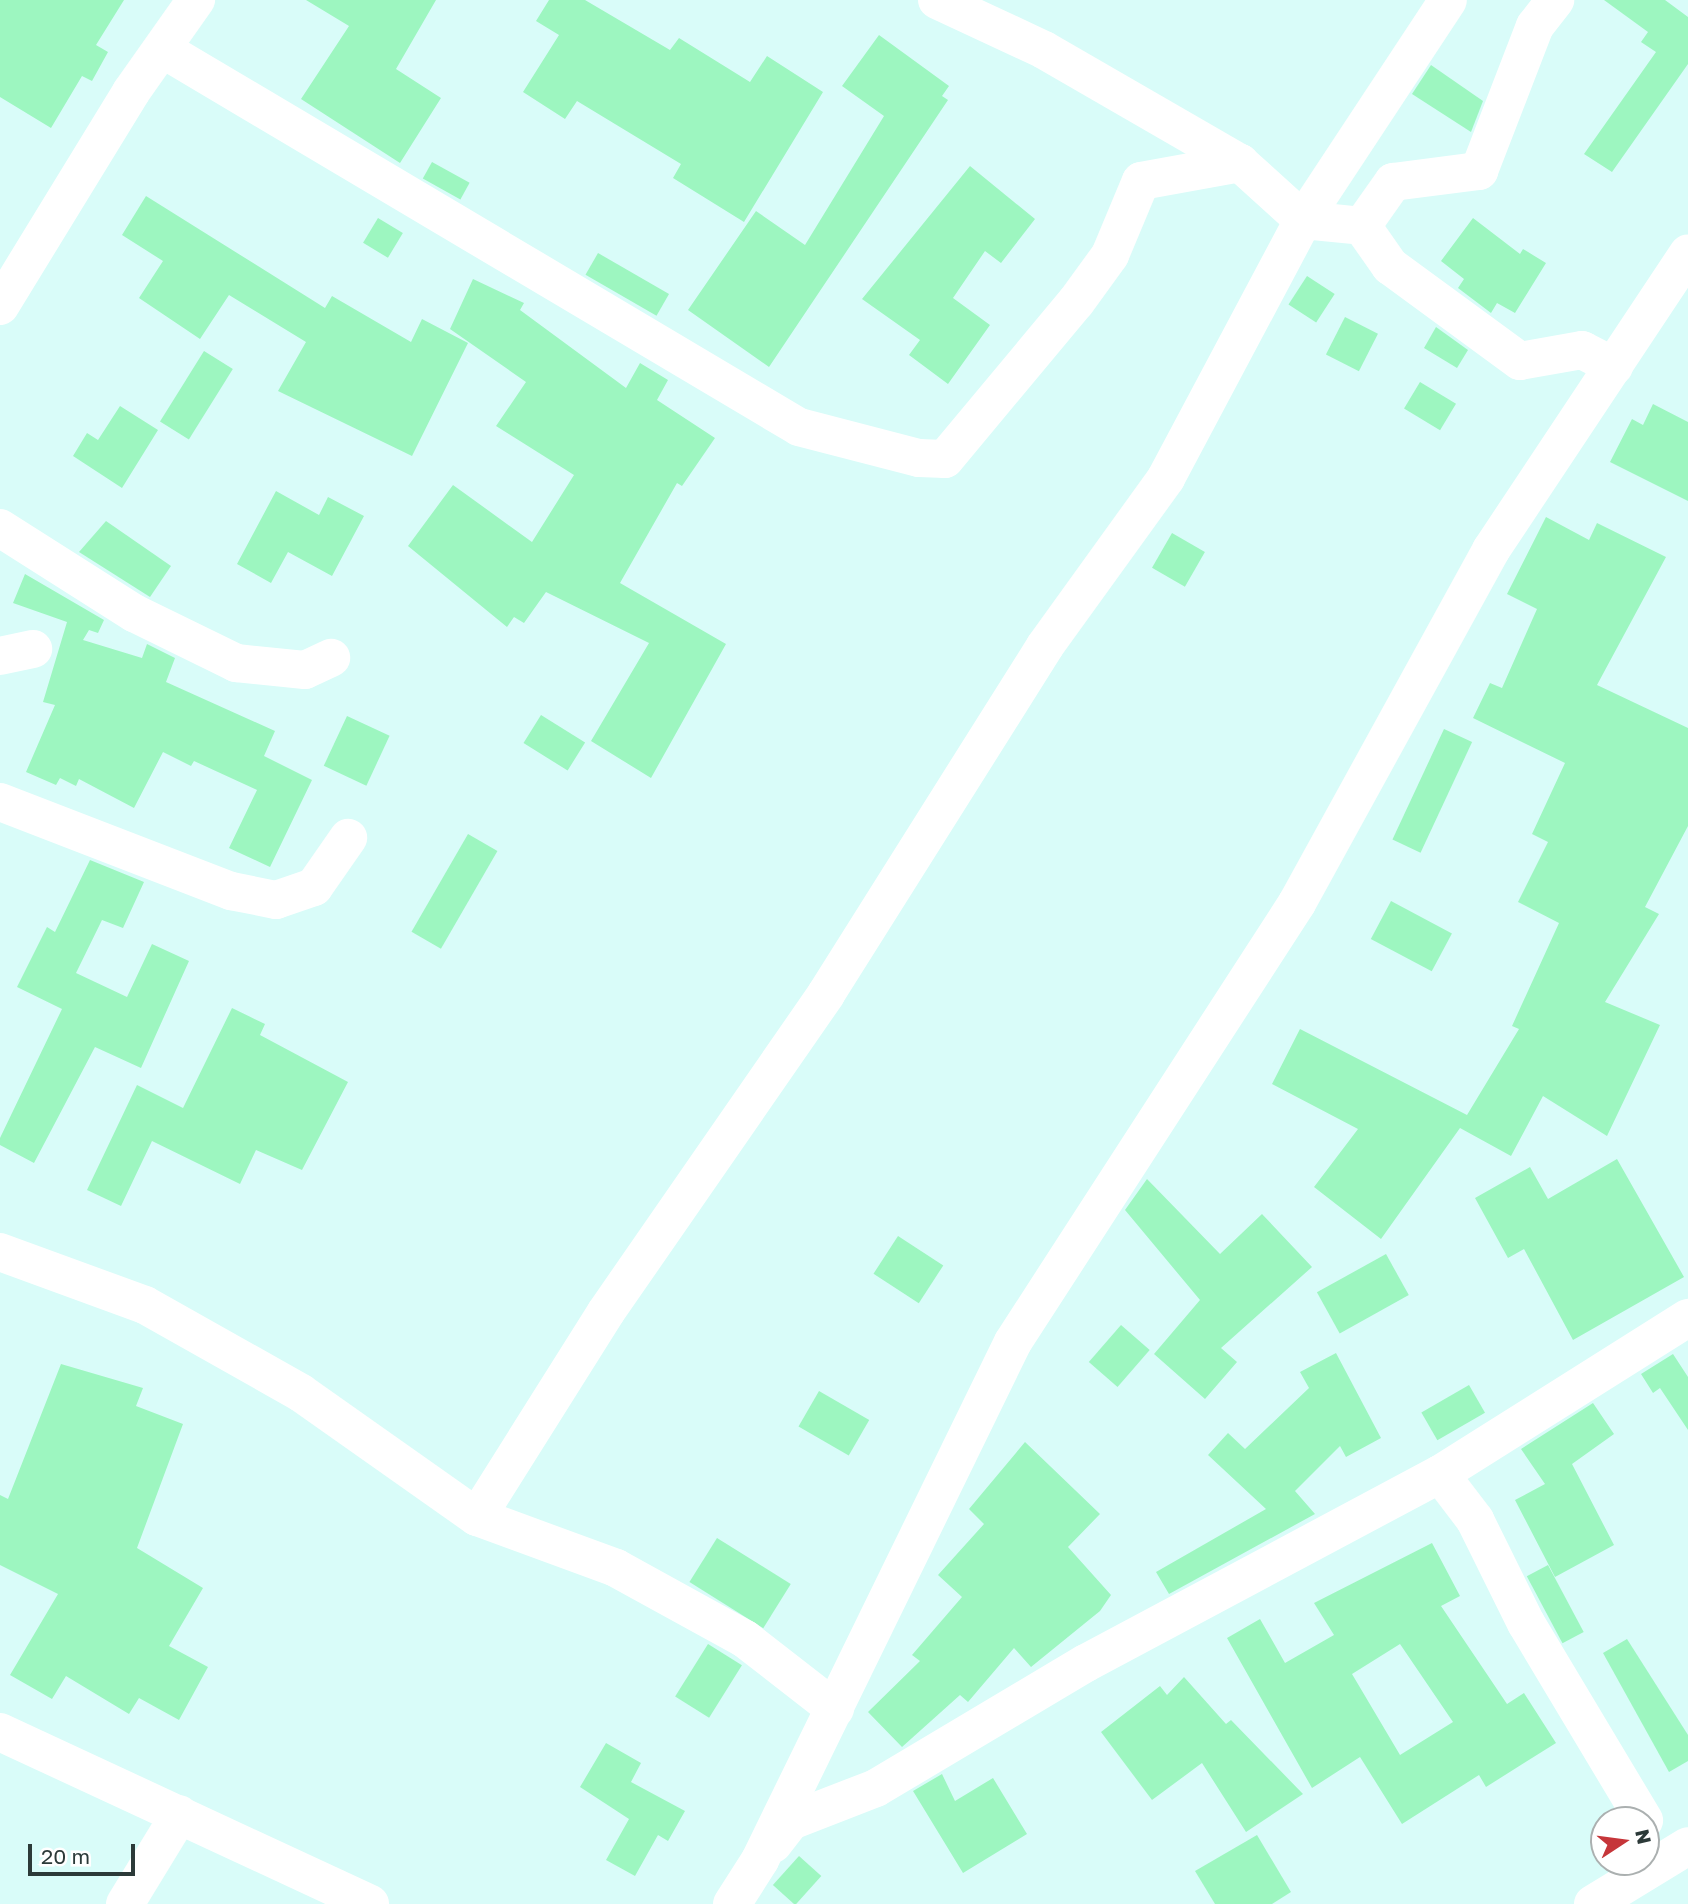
<!DOCTYPE html>
<html>
<head>
<meta charset="utf-8">
<style>
	body { margin:0 }
	#map { position:relative; width:1688px; height:1904px; overflow:hidden; background:#d9fcf9; font-family:"Golos Text",sans-serif }
	div>[style] { position:absolute }
	[style*='--x'] { left:calc(var(--x)*1px); top:calc(var(--y)*1px); width:calc(var(--w)*1px); rotate:calc(var(--a)*1deg) }
	.building>* { inset:0; background:#9df6c0; transform-origin:0 0 }
	.minor>* { height:38px; margin:-19px; padding:0 19px; transform-origin:19px; border-radius:19px; background:#fff }
	span { translate:-50% -50%; white-space:nowrap; text-align:center; line-height:1.15; -webkit-text-stroke:6px #fff; paint-order:stroke }
	.north { position:absolute; left:1590px; top:1806px; width:70px; height:70px; box-sizing:border-box; background:#fff; border:2px solid #abb0b0; border-radius:50%; rotate:77deg; font-size:19px; font-weight:700; line-height:28px; text-align:center; color:#2c3a39 }
	.north::after { content:''; display:block; margin:auto; width:24px; height:32px; background:#c6363a; clip-path:polygon(50% 0,100% 100%,50% 72%,0 100%) }
	.scale { position:absolute; left:28px; top:1844px; width:107px; height:32px; box-sizing:border-box; border:4px solid #2c3a39; border-top:0; padding-left:9px; font-size:21px; line-height:24px; white-space:nowrap; color:#2c3a39; -webkit-text-stroke:5px #fff; paint-order:stroke }
</style>
</head>
<body>
<div id="map">
	<div class="building">
		<i style="clip-path:polygon(0 0,124px 0,96px 45px,108px 52px,92px 81px,82px 76px,51px 128px,0 97px)"></i>
		<i style="clip-path:polygon(306px 0,436px 0,396px 69px,441px 98px,400px 163px,301px 99px,349px 26px)"></i>
		<i style="clip-path:polygon(549px 0,585px 0,670px 50px,679px 38px,750px 82px,767px 56px,823px 92px,744px 222px,673px 178px,681px 164px,577px 101px,565px 119px,523px 92px,559px 35px,536px 21px)"></i>
		<i style="clip-path:polygon(1604px 0,1665px 0,1688px 17px,1688px 64px,1612px 172px,1584px 154px,1656px 52px,1641px 42px,1648px 32px)"></i>
		<i style="clip-path:polygon(879px 35px,949px 86px,942px 96px,948px 100px,769px 367px,688px 310px,756px 211px,805px 245px,884px 116px,842px 86px)"></i>
		<i style="clip-path:polygon(1431px 65px,1483px 101px,1471px 132px,1412px 94px)"></i>
		<i style="left:432px;top:162px;width:43px;height:19px;rotate:29deg"></i>
		<i style="clip-path:polygon(970px 166px,1035px 219px,1001px 263px,985px 251px,953px 298px,990px 325px,948px 384px,909px 355px,920px 340px,862px 299px)"></i>
		<i style="clip-path:polygon(146px 196px,325px 308px,332px 296px,411px 342px,422px 319px,468px 343px,412px 456px,278px 391px,306px 342px,229px 295px,200px 339px,139px 298px,163px 261px,122px 235px)"></i>
		<i style="left:378px;top:218px;width:29px;height:29px;rotate:31deg"></i>
		<i style="clip-path:polygon(1473px 218px,1520px 254px,1523px 249px,1546px 263px,1515px 313px,1497px 303px,1491px 313px,1458px 288px,1464px 279px,1441px 261px)"></i>
		<i style="left:598px;top:253px;width:82px;height:25px;rotate:30deg"></i>
		<i style="left:1307px;top:276px;width:33px;height:34px;rotate:33deg"></i>
		<i style="clip-path:polygon(473px 279px,524px 303px,520px 310px,626px 388px,640px 363px,668px 380px,657px 400px,715px 438px,682px 486px,677px 483px,620px 583px,726px 644px,651px 778px,591px 741px,649px 643px,546px 592px,524px 623px,514px 617px,507px 627px,408px 546px,453px 485px,532px 542px,574px 475px,496px 426px,526px 382px,450px 329px)"></i>
		<i style="left:1345px;top:317px;width:37px;height:42px;rotate:27deg"></i>
		<i style="clip-path:polygon(1436px 327px,1468px 350px,1457px 368px,1424px 348px)"></i>
		<i style="left:204px;top:351px;width:34px;height:83px;rotate:32deg"></i>
		<i style="left:1420px;top:382px;width:42px;height:31px;rotate:31deg"></i>
		<i style="clip-path:polygon(1653px 404px,1688px 422px,1688px 501px,1610px 462px,1632px 419px,1643px 425px)"></i>
		<i style="clip-path:polygon(120px 406px,158px 430px,122px 488px,73px 456px,87px 433px,98px 440px)"></i>
		<i style="clip-path:polygon(276px 491px,319px 515px,328px 497px,364px 516px,332px 576px,288px 552px,271px 583px,237px 564px)"></i>
		<i style="clip-path:polygon(1546px 517px,1589px 540px,1597px 523px,1666px 557px,1597px 685px,1688px 728px,1688px 826px,1645px 907px,1659px 914px,1605px 1002px,1660px 1025px,1607px 1136px,1543px 1096px,1511px 1156px,1460px 1128px,1381px 1239px,1314px 1187px,1358px 1129px,1272px 1084px,1300px 1029px,1467px 1115px,1519px 1029px,1512px 1026px,1559px 923px,1518px 902px,1548px 842px,1532px 834px,1565px 763px,1473px 718px,1490px 683px,1502px 688px,1537px 609px,1507px 594px)"></i>
		<i style="clip-path:polygon(106px 521px,171px 566px,150px 597px,79px 552px)"></i>
		<i style="left:1172px;top:533px;width:38px;height:40px;rotate:30deg"></i>
		<i style="clip-path:polygon(25px 574px,104px 620px,98px 633px,89px 630px,83px 640px,142px 658px,147px 644px,175px 658px,166px 682px,275px 731px,264px 756px,312px 780px,270px 867px,229px 848px,257px 790px,194px 761px,191px 766px,163px 752px,134px 808px,79px 779px,76px 786px,60px 778px,56px 785px,26px 772px,55px 705px,43px 702px,67px 622px,13px 603px)"></i>
		<i style="left:541px;top:715px;width:52px;height:33px;rotate:32deg"></i>
		<i style="left:347px;top:716px;width:47px;height:55px;rotate:25deg"></i>
		<i style="left:1444px;top:729px;width:31px;height:122px;rotate:25deg"></i>
		<i style="left:468px;top:834px;width:34px;height:113px;rotate:30deg"></i>
		<i style="clip-path:polygon(90px 860px,144px 882px,123px 928px,102px 920px,76px 973px,127px 997px,152px 944px,189px 961px,141px 1068px,95px 1047px,34px 1163px,0 1145px,0 1138px,62px 1009px,17px 987px,47px 927px,55px 932px)"></i>
		<i style="left:1391px;top:901px;width:69px;height:43px;rotate:28deg"></i>
		<i style="clip-path:polygon(232px 1008px,265px 1024px,260px 1035px,348px 1082px,302px 1170px,256px 1150px,240px 1184px,152px 1141px,121px 1206px,87px 1190px,137px 1085px,183px 1108px)"></i>
		<i style="clip-path:polygon(1617px 1159px,1684px 1277px,1573px 1340px,1524px 1249px,1508px 1258px,1475px 1198px,1530px 1167px,1548px 1199px)"></i>
		<i style="clip-path:polygon(1147px 1179px,1220px 1254px,1262px 1214px,1312px 1267px,1221px 1348px,1237px 1362px,1205px 1399px,1154px 1354px,1200px 1300px,1125px 1210px)"></i>
		<i style="left:898px;top:1236px;width:54px;height:45px;rotate:33deg"></i>
		<i style="left:1386px;top:1254px;width:47px;height:79px;rotate:61deg"></i>
		<i style="left:1121px;top:1325px;width:38px;height:49px;rotate:41deg"></i>
		<i style="clip-path:polygon(1336px 1353px,1381px 1438px,1346px 1457px,1340px 1446px,1295px 1491px,1315px 1514px,1169px 1594px,1156px 1572px,1266px 1509px,1208px 1455px,1228px 1433px,1245px 1449px,1309px 1388px,1300px 1372px)"></i>
		<i style="clip-path:polygon(1673px 1354px,1688px 1377px,1688px 1430px,1660px 1388px,1653px 1393px,1641px 1374px)"></i>
		<i style="clip-path:polygon(61px 1364px,143px 1388px,136px 1406px,183px 1424px,137px 1548px,203px 1588px,169px 1646px,208px 1667px,179px 1720px,139px 1698px,129px 1714px,66px 1676px,52px 1699px,10px 1675px,58px 1594px,0 1565px,0 1495px,8px 1499px)"></i>
		<i style="left:1469px;top:1385px;width:32px;height:55px;rotate:60deg"></i>
		<i style="left:819px;top:1391px;width:58px;height:41px;rotate:30deg"></i>
		<i style="clip-path:polygon(1593px 1403px,1614px 1434px,1572px 1464px,1614px 1545px,1555px 1577px,1515px 1500px,1545px 1484px,1521px 1449px)"></i>
		<i style="clip-path:polygon(1025px 1442px,1100px 1514px,1068px 1547px,1111px 1595px,1100px 1611px,1031px 1667px,1014px 1648px,968px 1702px,960px 1695px,902px 1747px,868px 1712px,920px 1661px,912px 1655px,962px 1597px,938px 1575px,984px 1524px,969px 1509px)"></i>
		<i style="left:717px;top:1538px;width:87px;height:52px;rotate:32deg"></i>
		<i style="clip-path:polygon(evenodd,1432px 1543px,1460px 1596px,1441px 1606px,1507px 1704px,1524px 1693px,1556px 1743px,1486px 1787px,1479px 1775px,1402px 1824px,1360px 1757px,1312px 1788px,1227px 1638px,1260px 1619px,1285px 1663px,1334px 1635px,1314px 1603px,1432px 1543px,1400px 1644px,1453px 1722px,1400px 1755px,1352px 1674px,1400px 1644px)"></i>
		<i style="left:1548px;top:1565px;width:76px;height:24px;rotate:62deg"></i>
		<i style="clip-path:polygon(1627px 1639px,1688px 1735px,1688px 1761px,1669px 1772px,1603px 1653px)"></i>
		<i style="left:708px;top:1644px;width:40px;height:62px;rotate:32deg"></i>
		<i style="clip-path:polygon(1184px 1677px,1226px 1724px,1231px 1720px,1303px 1794px,1246px 1832px,1202px 1763px,1152px 1800px,1101px 1732px,1160px 1686px,1167px 1695px)"></i>
		<i style="clip-path:polygon(606px 1743px,641px 1763px,631px 1782px,685px 1811px,668px 1841px,658px 1835px,635px 1876px,606px 1860px,629px 1819px,580px 1787px)"></i>
		<i style="clip-path:polygon(942px 1774px,955px 1801px,993px 1778px,1027px 1834px,963px 1873px,913px 1791px)"></i>
		<i style="clip-path:polygon(1257px 1835px,1291px 1892px,1272px 1904px,1215px 1904px,1195px 1871px)"></i>
		<i style="left:799px;top:1856px;width:30px;height:39px;rotate:42deg"></i>
	</div>
	<div class="minor">
		<i style="--x:937;--y:0;--w:118;--a:25"></i>
		<i style="--x:1044;--y:50;--w:226;--a:30"></i>
		<i style="--x:1240;--y:163;--w:85;--a:42.1"></i>
		<i style="--x:1303;--y:220;--w:59;--a:5.8"></i>
		<i style="--x:1362;--y:226;--w:49;--a:55"></i>
		<i style="--x:1390;--y:266;--w:161;--a:36.2"></i>
		<i style="--x:1520;--y:361;--w:63;--a:-10.1"></i>
		<i style="--x:1582;--y:350;--w:36;--a:27"></i>
		<i style="--x:164;--y:50;--w:738;--a:30.7"></i>
		<i style="--x:799;--y:427;--w:124;--a:14.5"></i>
		<i style="--x:919;--y:458;--w:26;--a:2"></i>
		<i style="--x:945;--y:459;--w:204;--a:-50.2"></i>
		<i style="--x:1076;--y:302;--w:58;--a:-54.1"></i>
		<i style="--x:1110;--y:255;--w:80;--a:-67.3"></i>
		<i style="--x:1141;--y:181;--w:101;--a:-10.3"></i>
		<i style="--x:1362;--y:226;--w:54;--a:-54.8"></i>
		<i style="--x:1393;--y:182;--w:87;--a:-7.3"></i>
		<i style="--x:1479;--y:171;--w:155;--a:-68.9"></i>
		<i style="--x:1535;--y:26;--w:33;--a:-52"></i>
		<i style="--x:0;--y:306;--w:251;--a:-58.5"></i>
		<i style="--x:131;--y:92;--w:113;--a:-54.8"></i>
		<i style="--x:0;--y:528;--w:159;--a:32.4"></i>
		<i style="--x:134;--y:613;--w:114;--a:26.1"></i>
		<i style="--x:236;--y:663;--w:69;--a:5.8"></i>
		<i style="--x:305;--y:670;--w:29;--a:-25"></i>
		<i style="--x:0;--y:656;--w:34;--a:-12"></i>
		<i style="--x:0;--y:802;--w:248;--a:21.1"></i>
		<i style="--x:231;--y:891;--w:46;--a:11.3"></i>
		<i style="--x:276;--y:900;--w:40;--a:-18.9"></i>
		<i style="--x:314;--y:887;--w:60;--a:-55.2"></i>
		<i style="--x:0;--y:1252;--w:154;--a:20.1"></i>
		<i style="--x:145;--y:1305;--w:179;--a:29.4"></i>
		<i style="--x:301;--y:1393;--w:215;--a:35.2"></i>
		<i style="--x:477;--y:1517;--w:148;--a:20.1"></i>
		<i style="--x:616;--y:1568;--w:147;--a:28.8"></i>
		<i style="--x:745;--y:1639;--w:114;--a:37.9"></i>
		<i style="--x:1440;--y:1474;--w:58;--a:52.7"></i>
		<i style="--x:1475;--y:1520;--w:115;--a:63.7"></i>
		<i style="--x:1526;--y:1623;--w:230;--a:59.1"></i>
		<i style="--x:477;--y:1517;--w:242;--a:-57.8"></i>
		<i style="--x:606;--y:1312;--w:387;--a:-55.3"></i>
		<i style="--x:826;--y:994;--w:411;--a:-57.8"></i>
		<i style="--x:1045;--y:646;--w:207;--a:-54.2"></i>
		<i style="--x:1166;--y:478;--w:292;--a:-62"></i>
		<i style="--x:1303;--y:220;--w:263;--a:-56.6"></i>
		<i style="--x:0;--y:1732;--w:408;--a:24.9"></i>
		<i style="--x:773;--y:1844;--w:29;--a:-52"></i>
		<i style="--x:791;--y:1821;--w:91;--a:-21.2"></i>
		<i style="--x:876;--y:1788;--w:244;--a:-30.8"></i>
		<i style="--x:1086;--y:1663;--w:401;--a:-28.1"></i>
		<i style="--x:1440;--y:1474;--w:293;--a:-32.2"></i>
		<i style="--x:125;--y:1904;--w:105;--a:-58.6"></i>
		<i style="--x:732;--y:1904;--w:52;--a:-57.5"></i>
		<i style="--x:760;--y:1860;--w:576;--a:-63.97"></i>
		<i style="--x:1013;--y:1342;--w:523;--a:-57.1"></i>
		<i style="--x:1297;--y:903;--w:403;--a:-61.2"></i>
		<i style="--x:1491;--y:550;--w:356;--a:-56.4"></i>
		<i style="--x:1593;--y:1904;--w:111;--a:-31.4"></i>
	</div>
	<div class="north">N</div>
	<div class="scale">20 m</div>
</div>
</body>
</html>
